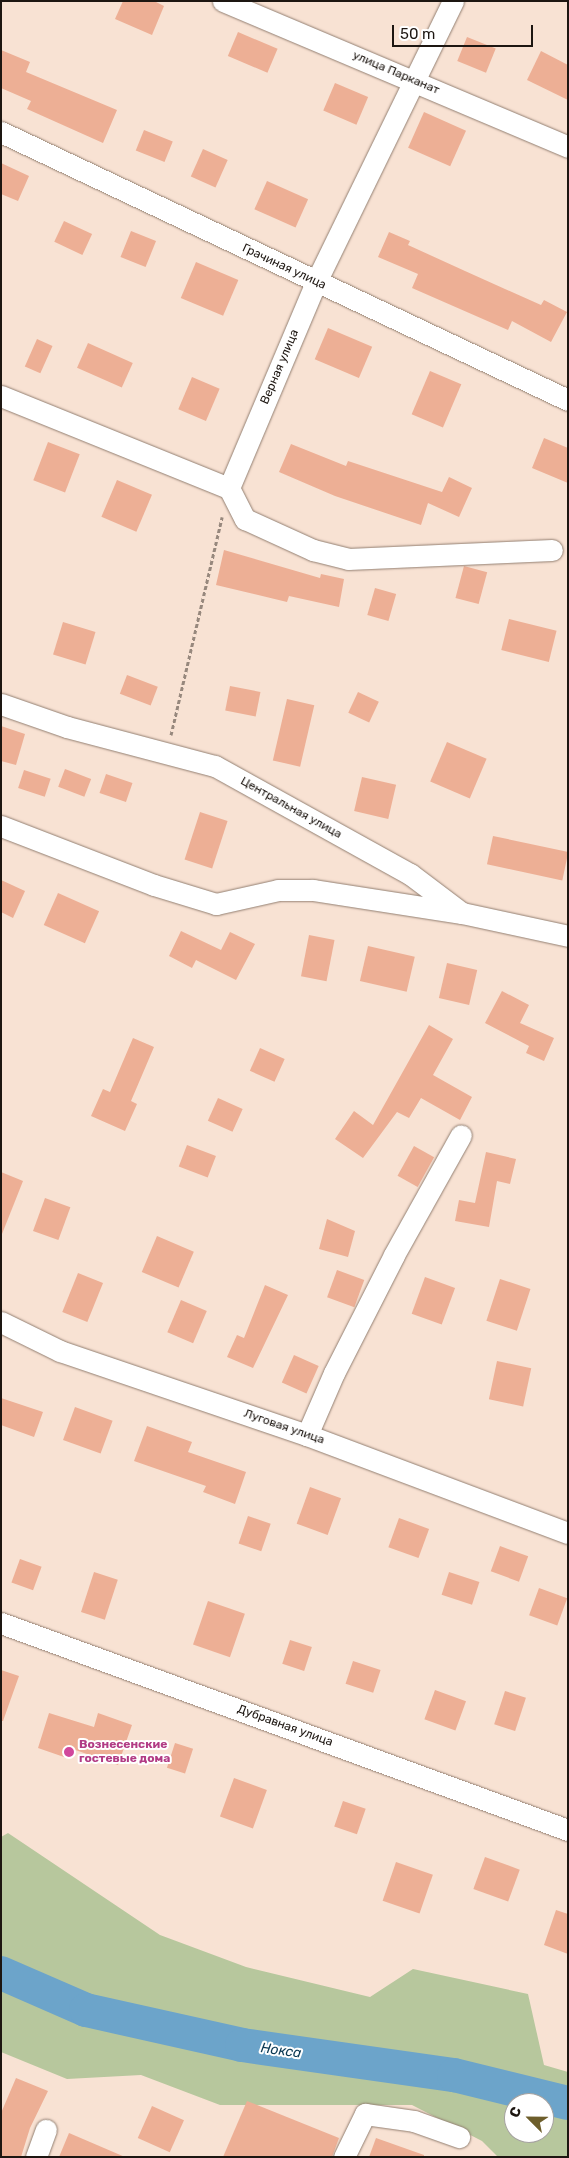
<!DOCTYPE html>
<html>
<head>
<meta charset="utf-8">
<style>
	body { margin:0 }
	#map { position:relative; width:569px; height:2158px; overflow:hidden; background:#f8e2d3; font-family:Rubik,sans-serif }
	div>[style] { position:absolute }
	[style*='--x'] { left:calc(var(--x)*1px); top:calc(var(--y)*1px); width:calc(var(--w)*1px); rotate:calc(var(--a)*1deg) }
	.green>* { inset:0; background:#b7c79d }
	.river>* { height:34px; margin:-17px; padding:0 17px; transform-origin:17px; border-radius:17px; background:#6ca4ca }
	.building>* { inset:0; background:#edaf95; transform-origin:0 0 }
	.path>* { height:3px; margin-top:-1.5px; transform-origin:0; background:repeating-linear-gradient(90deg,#97887d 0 4px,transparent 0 6.5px) }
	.roads { filter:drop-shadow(0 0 1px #927f71) drop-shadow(0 0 1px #927f71) }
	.minor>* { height:21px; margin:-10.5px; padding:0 10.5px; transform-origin:10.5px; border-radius:10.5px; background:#fff }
	.dots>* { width:14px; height:14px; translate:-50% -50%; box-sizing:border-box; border:2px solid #fff; border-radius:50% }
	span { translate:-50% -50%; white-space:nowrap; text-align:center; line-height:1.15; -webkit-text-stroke:4px #fff; paint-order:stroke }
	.street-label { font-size:12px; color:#1d1611 }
	.hotel-label { font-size:12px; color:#b23c85; font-weight:700 }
	.left { translate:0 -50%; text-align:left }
	.water-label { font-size:14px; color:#0b3954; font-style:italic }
	.frame { position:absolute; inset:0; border:2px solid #1d1611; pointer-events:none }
	.north { position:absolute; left:504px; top:2093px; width:50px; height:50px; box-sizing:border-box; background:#fff; border:1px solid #a5a2a0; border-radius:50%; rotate:293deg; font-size:14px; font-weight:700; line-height:20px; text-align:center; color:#1d1611 }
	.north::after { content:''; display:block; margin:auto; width:18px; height:22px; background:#6d5e2b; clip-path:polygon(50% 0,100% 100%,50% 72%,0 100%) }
	.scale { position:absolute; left:392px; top:25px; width:141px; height:22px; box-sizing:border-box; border:2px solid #1d1611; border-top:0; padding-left:6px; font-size:15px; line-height:18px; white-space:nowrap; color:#1d1611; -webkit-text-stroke:4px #fff; paint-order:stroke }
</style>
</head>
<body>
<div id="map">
	<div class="green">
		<i style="clip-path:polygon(evenodd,8px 1833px,160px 1935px,246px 1967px,370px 1997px,413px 1969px,528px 1994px,544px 2065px,568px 2072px,568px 2157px,498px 2157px,482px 2141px,412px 2105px,220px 2105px,141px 2075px,67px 2079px,1px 2052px,1px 1837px,8px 1833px,514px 2103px,544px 2103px,544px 2133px,514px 2133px,514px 2103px)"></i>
	</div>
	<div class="river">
		<i style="--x:1;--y:1973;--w:93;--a:23.5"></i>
		<i style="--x:86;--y:2010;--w:160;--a:12.6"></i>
		<i style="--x:242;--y:2045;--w:214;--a:8.1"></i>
		<i style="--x:454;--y:2075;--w:117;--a:13.8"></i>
	</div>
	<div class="building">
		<i style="clip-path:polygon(123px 1px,154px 1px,164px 6px,152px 35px,115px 19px)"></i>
		<i style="left:238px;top:32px;width:43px;height:26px;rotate:23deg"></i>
		<i style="left:467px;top:37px;width:31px;height:26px;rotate:22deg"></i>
		<i style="clip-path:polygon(1px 50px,30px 62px,26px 72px,117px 110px,103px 143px,27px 109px,31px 101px,1px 88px)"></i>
		<i style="clip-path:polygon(541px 51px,568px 65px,568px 100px,527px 80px)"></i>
		<i style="left:335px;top:83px;width:36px;height:30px;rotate:23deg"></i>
		<i style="left:424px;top:112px;width:46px;height:39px;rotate:24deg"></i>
		<i style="left:144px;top:130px;width:31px;height:22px;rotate:22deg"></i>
		<i style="left:203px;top:149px;width:27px;height:30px;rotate:24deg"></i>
		<i style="clip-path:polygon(1px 163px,29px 176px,18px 201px,1px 194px)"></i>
		<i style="left:267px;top:181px;width:45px;height:31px;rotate:24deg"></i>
		<i style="left:64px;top:221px;width:31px;height:23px;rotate:25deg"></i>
		<i style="left:131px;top:231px;width:27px;height:28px;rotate:22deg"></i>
		<i style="clip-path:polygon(389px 232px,410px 241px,408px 245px,465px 271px,541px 305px,544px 300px,567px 312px,551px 342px,512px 321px,508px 330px,412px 288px,418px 274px,378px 257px)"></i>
		<i style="left:196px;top:262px;width:46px;height:39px;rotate:23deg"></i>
		<i style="left:328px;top:328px;width:48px;height:34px;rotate:23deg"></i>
		<i style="left:37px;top:339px;width:17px;height:30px;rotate:24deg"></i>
		<i style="left:88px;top:343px;width:49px;height:27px;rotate:24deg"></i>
		<i style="left:430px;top:371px;width:34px;height:47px;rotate:23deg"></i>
		<i style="left:192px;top:377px;width:30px;height:35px;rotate:23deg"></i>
		<i style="clip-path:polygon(544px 438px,568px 448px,568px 483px,532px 468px)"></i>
		<i style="left:48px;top:442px;width:34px;height:41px;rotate:21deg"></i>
		<i style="clip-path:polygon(291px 444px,346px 466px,348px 461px,442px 492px,449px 477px,472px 488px,459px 517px,428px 503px,421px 525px,335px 496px,279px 472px)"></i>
		<i style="left:117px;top:480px;width:38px;height:40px;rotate:23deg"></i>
		<i style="clip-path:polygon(224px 550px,320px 578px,321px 574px,344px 579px,339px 607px,289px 596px,287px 602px,216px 585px)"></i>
		<i style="left:464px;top:566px;width:24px;height:33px;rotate:15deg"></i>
		<i style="left:375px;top:588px;width:22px;height:28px;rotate:16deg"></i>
		<i style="left:509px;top:619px;width:49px;height:32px;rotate:14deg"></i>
		<i style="left:63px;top:622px;width:34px;height:34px;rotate:17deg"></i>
		<i style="left:127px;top:675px;width:33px;height:20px;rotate:21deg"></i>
		<i style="left:230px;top:686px;width:31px;height:25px;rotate:11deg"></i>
		<i style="left:358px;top:692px;width:23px;height:23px;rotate:25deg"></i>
		<i style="left:287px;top:699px;width:28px;height:63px;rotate:13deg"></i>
		<i style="clip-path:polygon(1px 726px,25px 734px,16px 765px,1px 761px)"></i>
		<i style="left:447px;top:742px;width:43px;height:43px;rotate:23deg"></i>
		<i style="left:65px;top:769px;width:28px;height:19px;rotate:21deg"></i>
		<i style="left:24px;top:770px;width:28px;height:19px;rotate:18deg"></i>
		<i style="left:106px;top:774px;width:28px;height:20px;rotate:19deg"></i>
		<i style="left:362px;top:777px;width:35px;height:35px;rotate:13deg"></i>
		<i style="left:200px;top:812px;width:29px;height:50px;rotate:18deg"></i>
		<i style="left:493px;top:836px;width:77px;height:29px;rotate:12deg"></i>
		<i style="clip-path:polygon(1px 880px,25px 891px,13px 918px,1px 912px)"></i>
		<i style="left:58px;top:893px;width:45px;height:35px;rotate:24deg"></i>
		<i style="clip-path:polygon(181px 931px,221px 950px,230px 932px,255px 944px,236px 980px,196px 960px,192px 968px,169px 956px)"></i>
		<i style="left:309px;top:935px;width:26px;height:42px;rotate:11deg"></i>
		<i style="left:368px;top:946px;width:48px;height:36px;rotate:13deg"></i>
		<i style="left:447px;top:963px;width:31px;height:36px;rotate:13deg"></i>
		<i style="clip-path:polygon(502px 991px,529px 1005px,520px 1023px,554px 1038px,544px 1061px,526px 1053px,529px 1046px,485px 1023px)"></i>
		<i style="clip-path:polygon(429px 1025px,453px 1039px,433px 1075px,472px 1097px,460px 1120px,421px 1098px,409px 1118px,397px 1112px,363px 1158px,335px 1139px,354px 1111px,373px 1125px)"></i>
		<i style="clip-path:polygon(133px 1038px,154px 1047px,131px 1101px,137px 1104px,125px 1131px,91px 1116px,103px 1089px,110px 1092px)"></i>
		<i style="left:260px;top:1048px;width:27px;height:25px;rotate:24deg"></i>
		<i style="left:218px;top:1098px;width:27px;height:25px;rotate:24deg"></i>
		<i style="left:187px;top:1145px;width:31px;height:23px;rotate:21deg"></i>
		<i style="left:414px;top:1146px;width:23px;height:34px;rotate:29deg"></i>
		<i style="clip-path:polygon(486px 1152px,516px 1159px,510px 1184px,497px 1181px,489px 1227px,455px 1221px,459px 1200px,475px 1203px)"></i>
		<i style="clip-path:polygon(1px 1172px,23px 1181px,2px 1234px,1px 1234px)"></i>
		<i style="left:45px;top:1198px;width:27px;height:35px;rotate:20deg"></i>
		<i style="clip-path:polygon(327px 1219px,355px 1231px,348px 1257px,319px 1249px)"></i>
		<i style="left:157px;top:1236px;width:40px;height:39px;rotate:23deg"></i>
		<i style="left:337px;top:1270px;width:29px;height:29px;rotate:20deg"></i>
		<i style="left:78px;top:1273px;width:27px;height:42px;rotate:22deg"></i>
		<i style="left:425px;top:1277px;width:32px;height:39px;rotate:20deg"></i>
		<i style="left:500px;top:1279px;width:32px;height:44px;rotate:18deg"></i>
		<i style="clip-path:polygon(265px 1285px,288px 1295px,253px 1368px,227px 1357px,237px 1335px,244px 1338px)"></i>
		<i style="left:181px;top:1300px;width:28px;height:35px;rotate:23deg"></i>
		<i style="left:294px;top:1355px;width:27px;height:30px;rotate:24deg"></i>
		<i style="left:497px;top:1361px;width:35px;height:39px;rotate:12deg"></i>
		<i style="clip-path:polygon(1px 1398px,43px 1412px,34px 1437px,1px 1425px)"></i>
		<i style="left:75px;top:1407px;width:40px;height:35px;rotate:20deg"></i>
		<i style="clip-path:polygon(147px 1426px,192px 1442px,188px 1452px,246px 1472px,235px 1504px,203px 1492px,206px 1486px,134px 1461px)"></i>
		<i style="left:310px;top:1487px;width:33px;height:39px;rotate:20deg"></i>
		<i style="left:248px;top:1516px;width:24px;height:29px;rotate:19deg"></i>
		<i style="left:399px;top:1518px;width:32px;height:31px;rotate:20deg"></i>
		<i style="left:500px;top:1546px;width:30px;height:27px;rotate:20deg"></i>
		<i style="left:20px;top:1559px;width:23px;height:25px;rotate:20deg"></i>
		<i style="left:94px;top:1572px;width:25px;height:42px;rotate:18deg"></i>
		<i style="left:449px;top:1572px;width:32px;height:24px;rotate:18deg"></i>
		<i style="left:539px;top:1588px;width:30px;height:29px;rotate:20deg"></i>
		<i style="left:208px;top:1601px;width:39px;height:46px;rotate:19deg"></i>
		<i style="left:290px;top:1640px;width:23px;height:25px;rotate:18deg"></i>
		<i style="left:353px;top:1661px;width:29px;height:24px;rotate:18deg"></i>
		<i style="clip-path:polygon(1px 1670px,19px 1676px,3px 1721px,1px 1721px)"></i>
		<i style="left:435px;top:1690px;width:33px;height:31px;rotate:20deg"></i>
		<i style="left:505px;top:1691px;width:22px;height:35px;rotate:18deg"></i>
		<i style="clip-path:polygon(49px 1713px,94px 1727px,98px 1713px,132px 1725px,118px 1765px,67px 1747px,64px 1757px,38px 1748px)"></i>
		<i style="left:175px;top:1743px;width:19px;height:26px;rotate:18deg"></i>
		<i style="left:234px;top:1778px;width:35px;height:41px;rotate:20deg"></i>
		<i style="left:343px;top:1801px;width:24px;height:27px;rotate:19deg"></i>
		<i style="left:485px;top:1857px;width:37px;height:34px;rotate:20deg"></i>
		<i style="left:396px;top:1862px;width:39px;height:41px;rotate:19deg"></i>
		<i style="clip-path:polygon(556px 1910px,568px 1914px,568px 1954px,544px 1945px)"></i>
		<i style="clip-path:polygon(16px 2078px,48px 2091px,30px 2128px,21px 2157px,1px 2157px,1px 2113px)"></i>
		<i style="clip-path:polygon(247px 2101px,339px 2138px,332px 2157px,223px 2157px)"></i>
		<i style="left:152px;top:2106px;width:35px;height:35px;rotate:24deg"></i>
		<i style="clip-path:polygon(69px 2133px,125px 2157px,59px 2157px)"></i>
		<i style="clip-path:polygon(376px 2138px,424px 2155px,424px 2157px,369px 2157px)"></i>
	</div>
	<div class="path">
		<i style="--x:171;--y:735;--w:224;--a:-76.8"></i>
	</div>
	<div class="roads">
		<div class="minor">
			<i style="--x:223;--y:1;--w:375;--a:22.9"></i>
			<i style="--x:1;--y:132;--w:627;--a:25.3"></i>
			<i style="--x:1;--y:396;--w:246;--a:22"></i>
			<i style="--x:229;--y:488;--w:35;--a:63"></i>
			<i style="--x:245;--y:519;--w:75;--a:24.5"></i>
			<i style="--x:313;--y:550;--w:36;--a:14"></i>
			<i style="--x:348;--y:559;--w:204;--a:-2.5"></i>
			<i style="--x:229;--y:488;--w:224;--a:-67.1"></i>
			<i style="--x:316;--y:282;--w:313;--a:-64"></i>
			<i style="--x:1;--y:704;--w:70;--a:19.2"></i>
			<i style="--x:67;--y:727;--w:153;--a:14.8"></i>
			<i style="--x:215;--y:766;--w:223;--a:29"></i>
			<i style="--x:410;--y:874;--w:65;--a:36.9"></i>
			<i style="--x:462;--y:913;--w:108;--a:12.2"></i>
			<i style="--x:1;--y:826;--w:164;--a:21.1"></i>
			<i style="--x:154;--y:885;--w:65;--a:17"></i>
			<i style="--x:216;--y:904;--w:64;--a:-12.7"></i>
			<i style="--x:278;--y:890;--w:35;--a:0"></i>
			<i style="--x:313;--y:890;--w:150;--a:8.8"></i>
			<i style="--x:1;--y:1322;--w:66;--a:26.2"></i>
			<i style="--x:60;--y:1351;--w:261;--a:18.8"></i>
			<i style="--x:307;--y:1435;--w:279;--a:20.6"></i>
			<i style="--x:307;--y:1435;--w:68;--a:-66.5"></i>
			<i style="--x:334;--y:1373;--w:132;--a:-63"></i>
			<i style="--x:394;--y:1255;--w:137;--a:-60.8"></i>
			<i style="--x:1;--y:1623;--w:604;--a:20.06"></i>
			<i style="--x:36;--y:2157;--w:29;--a:-70"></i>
			<i style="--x:344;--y:2157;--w:48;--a:-64"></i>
			<i style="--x:365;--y:2114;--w:49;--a:8.1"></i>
			<i style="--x:414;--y:2121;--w:48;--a:19.6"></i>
		</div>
	</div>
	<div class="dots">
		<i style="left:69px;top:1752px;background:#d1479c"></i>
	</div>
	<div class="street-label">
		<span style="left:396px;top:73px;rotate:23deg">улица Парканат</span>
		<span style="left:284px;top:267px;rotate:25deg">Грачиная улица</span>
		<span style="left:280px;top:367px;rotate:-67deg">Верная улица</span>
		<span style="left:291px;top:808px;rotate:29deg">Центральная улица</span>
		<span style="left:284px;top:1427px;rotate:19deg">Луговая улица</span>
		<span style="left:285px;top:1726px;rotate:20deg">Дубравная улица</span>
	</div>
	<div class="hotel-label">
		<span class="left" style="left:79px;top:1752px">Вознесенские<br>гостевые дома</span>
	</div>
	<div class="water-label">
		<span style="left:281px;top:2051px;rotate:8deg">Нокса</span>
	</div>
	<div class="frame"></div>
	<div class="north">С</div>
	<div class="scale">50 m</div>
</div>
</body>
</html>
